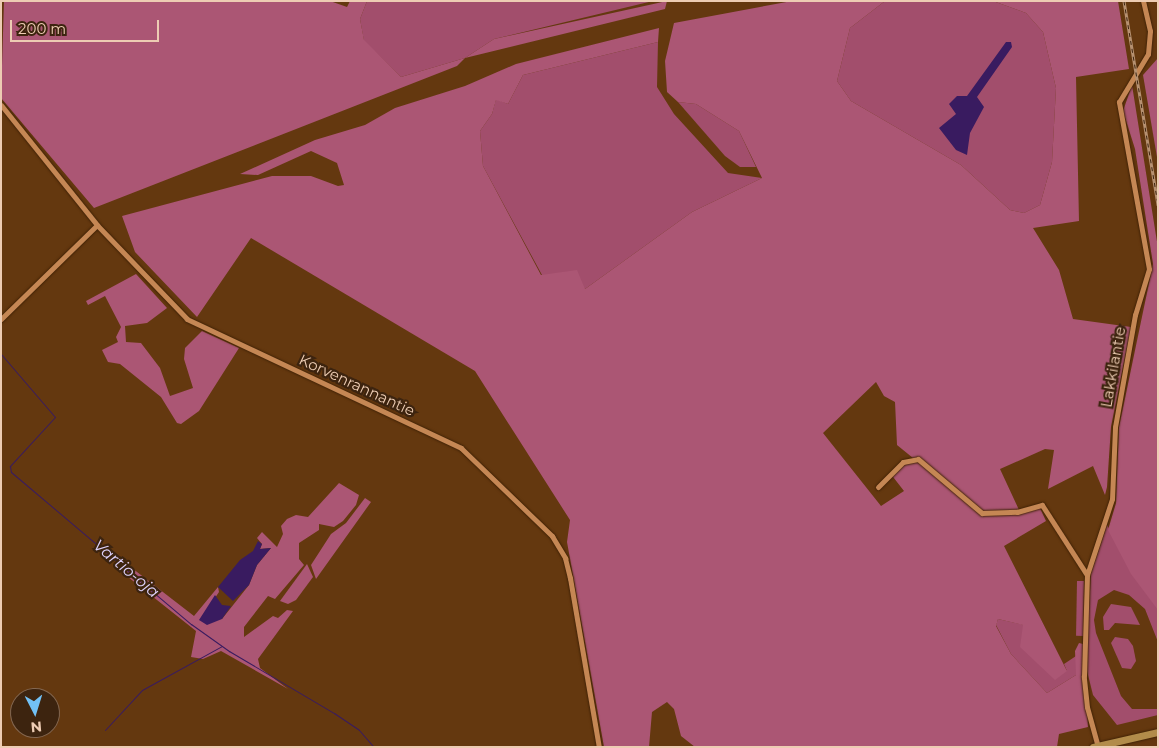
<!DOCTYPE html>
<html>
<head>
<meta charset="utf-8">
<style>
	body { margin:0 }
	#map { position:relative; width:1159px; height:748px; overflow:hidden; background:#64380f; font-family:Montserrat,sans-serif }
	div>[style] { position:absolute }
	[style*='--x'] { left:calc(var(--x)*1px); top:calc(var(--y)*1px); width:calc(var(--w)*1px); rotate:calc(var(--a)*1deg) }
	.green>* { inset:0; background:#a24e6c; transform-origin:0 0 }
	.forest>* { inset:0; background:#ab5674 }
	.water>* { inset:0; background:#391b60 }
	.stream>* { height:1px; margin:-0.5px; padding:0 0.5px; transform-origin:0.5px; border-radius:0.5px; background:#391b60 }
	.roads { filter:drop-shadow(0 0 1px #402206) drop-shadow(0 0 1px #402206) }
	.street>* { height:5px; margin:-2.5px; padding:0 2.5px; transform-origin:2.5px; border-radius:2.5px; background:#c58754 }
	.secondary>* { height:7px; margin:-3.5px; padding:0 3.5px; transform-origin:3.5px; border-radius:3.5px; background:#b28c4a }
	.rail>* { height:3px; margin-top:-1.5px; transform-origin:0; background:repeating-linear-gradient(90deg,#3d240f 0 4px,#b69171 0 8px); box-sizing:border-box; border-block:1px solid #b69171 }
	span { translate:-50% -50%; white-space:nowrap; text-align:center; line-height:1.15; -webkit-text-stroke:4.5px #3d240f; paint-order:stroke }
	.street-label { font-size:15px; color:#edccb3 }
	.water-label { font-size:16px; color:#ded2fc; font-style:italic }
	.frame { position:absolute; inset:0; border:2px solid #edccb3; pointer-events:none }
	.north { position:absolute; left:10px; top:688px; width:50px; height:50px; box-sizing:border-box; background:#3d240f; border:1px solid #836751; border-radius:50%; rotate:175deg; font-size:14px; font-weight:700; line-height:20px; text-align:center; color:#edccb3 }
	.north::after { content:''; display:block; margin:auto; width:18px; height:22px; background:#72c1f5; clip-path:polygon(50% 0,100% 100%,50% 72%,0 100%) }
	.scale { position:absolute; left:10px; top:20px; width:149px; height:22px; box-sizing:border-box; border:2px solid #edccb3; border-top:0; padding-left:6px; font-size:15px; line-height:18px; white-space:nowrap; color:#edccb3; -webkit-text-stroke:4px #3d240f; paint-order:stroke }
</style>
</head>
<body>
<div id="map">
	<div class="green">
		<i style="clip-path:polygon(367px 1px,653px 1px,494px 39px,465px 58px,401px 77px,364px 41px,360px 19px)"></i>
		<i style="clip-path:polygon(885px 1px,993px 1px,1026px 13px,1043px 32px,1056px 88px,1052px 162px,1040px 205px,1024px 213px,1010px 210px,961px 165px,851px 101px,837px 81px,850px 28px)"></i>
		<i style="clip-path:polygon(658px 42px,657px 87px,674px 114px,728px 173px,762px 178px,692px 212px,585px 289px,542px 275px,483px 166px,480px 131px,492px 114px,496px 99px,508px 104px,523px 75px)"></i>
		<i style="clip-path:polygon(678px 102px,696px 104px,739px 131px,756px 167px,740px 167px,725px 156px)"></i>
		<i style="clip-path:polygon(1107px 525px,1133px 572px,1158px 604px,1158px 642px,1145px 609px,1129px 595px,1114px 590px,1098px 600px,1094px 620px,1096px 633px,1121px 696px,1132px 709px,1158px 709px,1158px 715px,1117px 725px,1093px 695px,1086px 667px,1091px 573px)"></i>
		<i style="left:1084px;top:581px;width:55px;height:7px;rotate:91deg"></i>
		<i style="clip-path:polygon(1111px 604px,1131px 607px,1140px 625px,1115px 623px,1109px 630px,1104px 630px,1103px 617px)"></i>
		<i style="clip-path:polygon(998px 619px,1025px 625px,1067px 671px,1064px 664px,1076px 656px,1076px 675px,1047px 693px,1011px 654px,996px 625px)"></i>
		<i style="clip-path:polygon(1115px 637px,1128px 639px,1133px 646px,1136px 661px,1131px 669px,1122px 668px,1111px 643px)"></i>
	</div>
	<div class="forest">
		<i style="clip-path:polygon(4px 1px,330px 1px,347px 7px,350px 1px,367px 1px,360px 19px,364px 40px,401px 77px,465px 58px,494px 39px,667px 1px,665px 9px,465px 58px,457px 66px,94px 208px,1px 98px)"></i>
		<i style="clip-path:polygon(evenodd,792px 1px,885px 1px,850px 28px,837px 81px,851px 101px,961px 165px,1010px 210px,1024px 213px,1040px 205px,1052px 162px,1056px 88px,1043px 32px,1026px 13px,993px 1px,1118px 1px,1129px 69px,1076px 77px,1079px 221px,1033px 228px,1059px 270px,1073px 319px,1131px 327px,1111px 427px,1107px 487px,1105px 495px,1093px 466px,1048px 489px,1054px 450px,1045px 449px,1000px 469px,1020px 512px,1040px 508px,1046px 521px,1004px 546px,1067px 671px,1055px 680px,1020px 647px,1023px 625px,998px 619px,996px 626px,1011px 654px,1047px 693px,1076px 675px,1075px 651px,1079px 643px,1083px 644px,1088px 727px,1059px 734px,1057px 747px,695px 747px,681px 736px,674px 709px,667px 702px,652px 712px,649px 747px,604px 747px,567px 542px,570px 520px,475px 371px,251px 238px,197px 317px,135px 252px,122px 216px,272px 176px,311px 176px,338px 186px,344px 185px,337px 163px,311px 151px,258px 175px,240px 174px,315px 140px,365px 125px,395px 108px,465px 86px,516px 64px,659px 28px,658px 42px,523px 75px,508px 104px,496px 100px,492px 114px,480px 131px,483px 166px,541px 275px,577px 270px,585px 289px,692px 212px,762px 178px,739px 131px,696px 104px,678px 102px,667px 92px,665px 61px,674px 23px,792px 1px,876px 382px,884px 396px,895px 402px,897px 445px,913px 458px,890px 473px,904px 491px,881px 506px,823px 433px,876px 382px)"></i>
		<i style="clip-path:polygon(1158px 58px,1158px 163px,1143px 75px)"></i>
		<i style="clip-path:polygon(1132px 85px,1158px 248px,1158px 610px,1131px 574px,1108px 530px,1116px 503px,1119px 427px,1153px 264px,1135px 149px,1123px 111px)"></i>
		<i style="clip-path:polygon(136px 274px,167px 308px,147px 323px,125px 326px,126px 342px,141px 343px,160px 368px,170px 396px,193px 388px,184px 359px,185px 348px,202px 331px,239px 348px,199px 411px,181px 424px,177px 423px,161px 397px,120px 364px,108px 362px,102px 350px,118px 342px,116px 337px,121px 327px,105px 296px,88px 305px,86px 301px)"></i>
		<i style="clip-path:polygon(339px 483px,359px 495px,356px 505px,343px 521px,334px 527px,319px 524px,319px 530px,299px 543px,299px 559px,304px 565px,275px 599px,268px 596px,244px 627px,244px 637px,273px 616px,278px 618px,287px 610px,293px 611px,258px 659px,260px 668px,288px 689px,221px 651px,203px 659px,191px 657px,196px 631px,123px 573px,128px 565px,194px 616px,218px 587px,219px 592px,200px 620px,222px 619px,249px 585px,257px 565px,271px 548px,260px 549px,262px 544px,257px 538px,262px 532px,277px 547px,283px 534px,281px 526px,287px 519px,296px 515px,308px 517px)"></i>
		<i style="clip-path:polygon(365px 498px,371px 502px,316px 579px,311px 565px,331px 534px,346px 523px)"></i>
		<i style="clip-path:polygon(307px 564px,313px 577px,296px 600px,288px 604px,280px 601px)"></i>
	</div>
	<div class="water">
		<i style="clip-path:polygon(1006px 42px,1011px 42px,1012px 47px,977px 97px,984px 107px,970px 133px,967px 155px,956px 150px,939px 128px,956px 114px,949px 104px,957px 96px,967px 96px)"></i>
		<i style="clip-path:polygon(258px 541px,262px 544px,260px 549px,271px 548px,257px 565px,249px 585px,233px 601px,218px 587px,240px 560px,253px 551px)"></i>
		<i style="clip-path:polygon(215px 595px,222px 605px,231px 606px,222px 619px,207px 625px,199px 620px)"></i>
	</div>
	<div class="stream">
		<i style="--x:1;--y:354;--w:83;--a:49.4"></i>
		<i style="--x:55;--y:417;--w:67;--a:132.6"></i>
		<i style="--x:10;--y:466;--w:6;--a:81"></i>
		<i style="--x:11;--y:472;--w:236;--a:40.2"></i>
		<i style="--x:191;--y:624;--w:47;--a:35.4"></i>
		<i style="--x:229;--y:651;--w:122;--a:30.6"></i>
		<i style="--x:334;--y:713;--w:30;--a:34"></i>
		<i style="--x:359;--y:730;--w:23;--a:49"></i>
		<i style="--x:105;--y:730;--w:54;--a:-47.2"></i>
		<i style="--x:142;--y:690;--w:91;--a:-28.8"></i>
	</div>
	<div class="roads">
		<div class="street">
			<i style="--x:1;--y:105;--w:154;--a:51.3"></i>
			<i style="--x:97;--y:225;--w:130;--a:46.2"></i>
			<i style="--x:187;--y:319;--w:303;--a:25.2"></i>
			<i style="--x:461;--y:448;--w:127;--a:44"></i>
			<i style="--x:552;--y:536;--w:26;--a:59"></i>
			<i style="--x:565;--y:558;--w:21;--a:76"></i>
			<i style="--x:570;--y:578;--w:171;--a:80.3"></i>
			<i style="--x:1;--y:319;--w:134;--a:-44.4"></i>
			<i style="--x:878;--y:487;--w:35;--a:-45"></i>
			<i style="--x:903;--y:462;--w:15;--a:-11"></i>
			<i style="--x:918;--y:459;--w:84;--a:40.2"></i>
			<i style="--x:982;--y:513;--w:35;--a:-2"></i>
			<i style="--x:1017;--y:512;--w:26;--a:-16"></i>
			<i style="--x:1042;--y:505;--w:83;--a:57.3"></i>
			<i style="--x:1098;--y:747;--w:41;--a:-105.4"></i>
			<i style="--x:1087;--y:707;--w:31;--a:-96"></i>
			<i style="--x:1084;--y:676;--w:101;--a:-88.3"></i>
			<i style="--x:1087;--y:575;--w:80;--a:-71.8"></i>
			<i style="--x:1112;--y:499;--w:72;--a:-87.6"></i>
			<i style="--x:1115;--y:427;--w:114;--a:-79.9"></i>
			<i style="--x:1135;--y:315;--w:48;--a:-73.1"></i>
			<i style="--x:1149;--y:269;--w:170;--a:-100.2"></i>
			<i style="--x:1119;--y:102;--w:56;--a:-58.9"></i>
			<i style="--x:1148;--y:54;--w:23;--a:-85"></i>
			<i style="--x:1150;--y:31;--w:31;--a:-103"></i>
		</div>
		<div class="secondary">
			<i style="--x:1093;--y:747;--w:67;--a:-13"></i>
		</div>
	</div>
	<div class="rail">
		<i style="--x:1124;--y:1;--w:207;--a:80.5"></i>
	</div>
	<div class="street-label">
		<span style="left:1113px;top:367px;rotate:-80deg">Lakkilantie</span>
		<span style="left:357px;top:385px;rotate:25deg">Korvenrannantie</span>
	</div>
	<div class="water-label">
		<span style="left:126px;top:569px;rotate:40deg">Vartio-oja</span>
	</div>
	<div class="frame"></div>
	<div class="north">N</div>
	<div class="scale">200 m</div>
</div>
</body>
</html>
